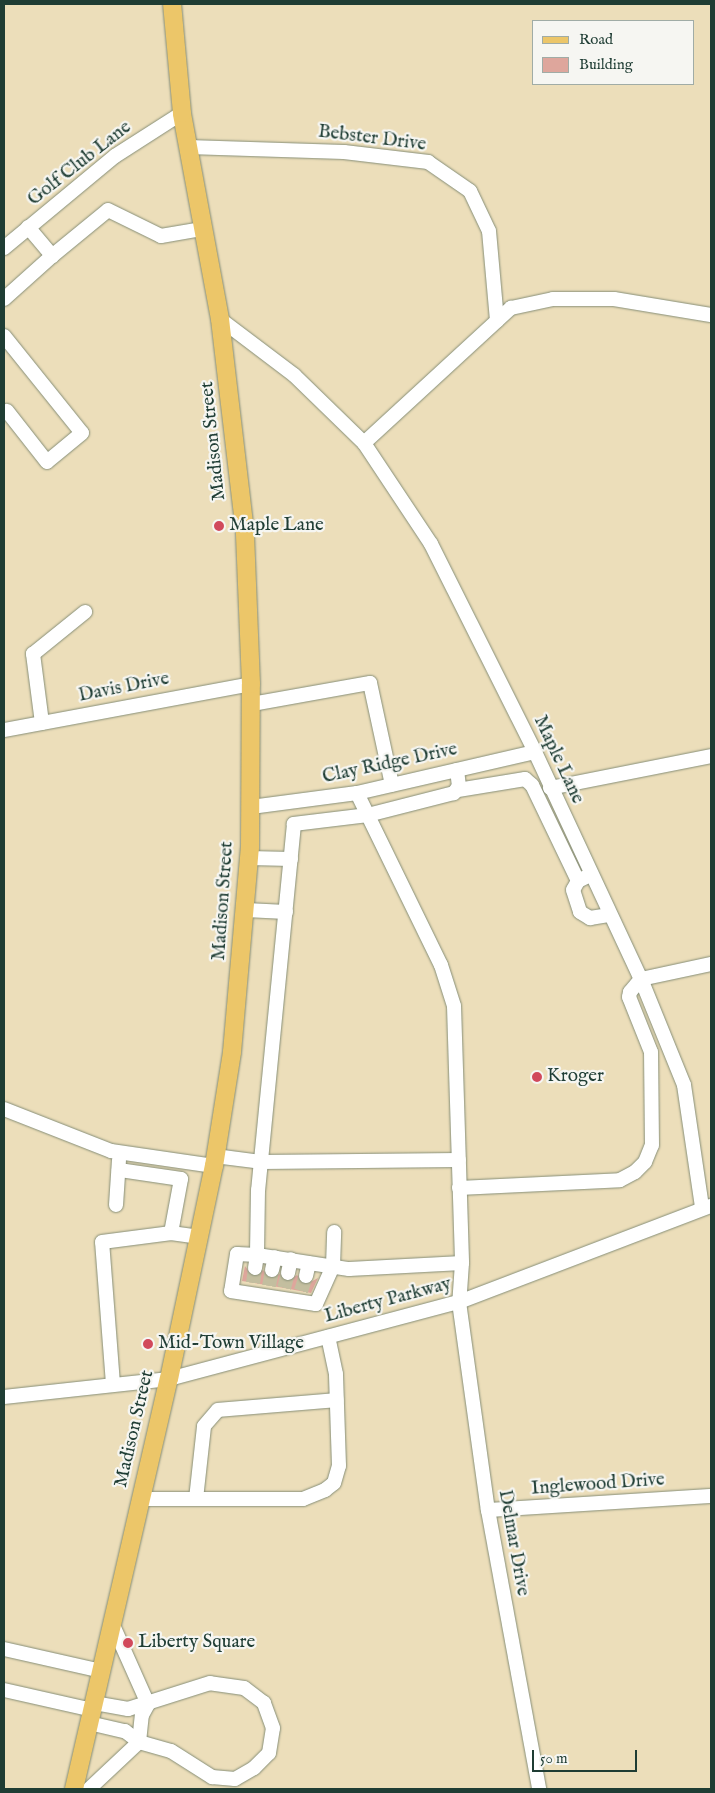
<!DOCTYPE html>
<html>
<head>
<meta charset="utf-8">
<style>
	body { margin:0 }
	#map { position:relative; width:715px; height:1793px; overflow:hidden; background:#ecdeba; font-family:"IM FELL English",serif }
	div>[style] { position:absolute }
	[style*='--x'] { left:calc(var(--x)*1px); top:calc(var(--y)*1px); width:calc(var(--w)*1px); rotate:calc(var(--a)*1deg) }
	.building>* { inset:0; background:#dea69c }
	.minor-tunnel>* { height:14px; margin-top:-7px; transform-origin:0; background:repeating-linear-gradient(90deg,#c3be9f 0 14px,transparent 0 21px) }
	.roads { filter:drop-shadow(0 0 1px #868e77) drop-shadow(0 0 1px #868e77) }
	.minor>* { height:14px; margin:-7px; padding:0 7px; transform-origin:7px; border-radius:7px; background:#fff }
	.major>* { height:18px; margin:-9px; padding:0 9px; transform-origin:9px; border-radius:9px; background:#ecc669 }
	.dots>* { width:14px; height:14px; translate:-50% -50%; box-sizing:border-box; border:2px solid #f6f6f2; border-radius:50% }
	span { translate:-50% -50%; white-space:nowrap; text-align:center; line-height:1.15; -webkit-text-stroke:4.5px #f6f6f2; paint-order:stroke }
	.street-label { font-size:19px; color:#1f3d34 }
	.poi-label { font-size:19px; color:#1f3d34 }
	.left { translate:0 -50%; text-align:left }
	.frame { position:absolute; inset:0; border:5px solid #1f3d34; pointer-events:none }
	.legend { position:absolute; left:532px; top:20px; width:162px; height:65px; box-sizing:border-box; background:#f6f6f2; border:1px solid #a0aca6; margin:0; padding:6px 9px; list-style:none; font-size:15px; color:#1f3d34 }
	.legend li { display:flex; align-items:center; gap:10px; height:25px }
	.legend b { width:25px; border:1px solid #a0aca6 }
	.scale { position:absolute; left:532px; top:1750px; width:105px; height:22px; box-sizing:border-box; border:2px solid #1f3d34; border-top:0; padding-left:6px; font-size:15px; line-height:18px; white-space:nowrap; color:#1f3d34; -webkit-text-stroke:4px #f6f6f2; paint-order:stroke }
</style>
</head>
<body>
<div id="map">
	<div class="building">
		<i style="clip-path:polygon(245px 1266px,253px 1277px,263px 1270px,270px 1278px,280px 1274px,287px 1282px,297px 1275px,305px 1285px,318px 1278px,311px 1293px,284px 1288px,242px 1281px)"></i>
	</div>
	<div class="minor-tunnel">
		<i style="--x:253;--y:1283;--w:15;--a:-82"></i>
		<i style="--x:269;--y:1286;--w:16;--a:-79"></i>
		<i style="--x:284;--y:1288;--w:16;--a:-75"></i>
		<i style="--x:301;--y:1291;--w:16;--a:-72"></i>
	</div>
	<div class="roads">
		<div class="minor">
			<i style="--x:188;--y:147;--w:156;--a:1.8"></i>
			<i style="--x:344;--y:152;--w:85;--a:6.8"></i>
			<i style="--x:428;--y:162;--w:51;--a:34.6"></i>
			<i style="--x:470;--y:191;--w:44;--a:64.6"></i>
			<i style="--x:489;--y:231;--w:90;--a:84.9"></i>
			<i style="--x:28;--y:227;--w:38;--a:50"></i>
			<i style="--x:52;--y:256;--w:72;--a:-39.4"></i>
			<i style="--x:108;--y:210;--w:59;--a:26.1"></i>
			<i style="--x:161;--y:236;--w:42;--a:-9.7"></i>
			<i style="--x:4;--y:248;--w:144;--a:-39.7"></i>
			<i style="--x:115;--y:156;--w:80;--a:-32.7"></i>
			<i style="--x:4;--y:299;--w:64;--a:-41.9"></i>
			<i style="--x:220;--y:319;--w:93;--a:37.1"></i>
			<i style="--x:294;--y:375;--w:98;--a:44.2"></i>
			<i style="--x:364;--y:443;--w:121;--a:56.4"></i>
			<i style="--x:431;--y:544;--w:233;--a:63.4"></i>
			<i style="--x:535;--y:752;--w:251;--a:65"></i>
			<i style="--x:641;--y:979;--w:114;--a:67.9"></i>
			<i style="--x:684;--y:1085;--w:123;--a:81.6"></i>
			<i style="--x:4;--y:336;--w:124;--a:51.2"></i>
			<i style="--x:82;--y:433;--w:45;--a:140.4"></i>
			<i style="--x:47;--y:462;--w:65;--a:-128.1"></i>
			<i style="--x:364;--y:443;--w:200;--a:-42.6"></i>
			<i style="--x:511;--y:308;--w:43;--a:-12.1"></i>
			<i style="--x:553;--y:299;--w:61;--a:0"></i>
			<i style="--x:614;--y:299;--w:98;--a:9.4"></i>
			<i style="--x:252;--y:704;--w:120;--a:-10.1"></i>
			<i style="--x:370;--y:683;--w:104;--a:77.8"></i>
			<i style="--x:42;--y:723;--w:70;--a:-97.4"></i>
			<i style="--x:33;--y:654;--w:67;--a:-38.9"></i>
			<i style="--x:4;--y:730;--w:251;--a:-10.5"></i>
			<i style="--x:457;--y:770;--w:16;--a:83"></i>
			<i style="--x:459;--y:786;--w:9;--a:126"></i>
			<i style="--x:454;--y:793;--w:89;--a:165.7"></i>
			<i style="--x:368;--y:815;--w:75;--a:173.1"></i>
			<i style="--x:294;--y:824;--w:368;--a:95.6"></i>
			<i style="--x:258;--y:1190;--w:65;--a:90.9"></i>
			<i style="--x:257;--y:1255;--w:93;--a:8.7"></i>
			<i style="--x:349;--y:1269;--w:113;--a:-3"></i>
			<i style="--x:550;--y:788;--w:164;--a:-11.2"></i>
			<i style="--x:458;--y:790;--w:68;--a:-9.3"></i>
			<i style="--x:525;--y:779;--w:9;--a:41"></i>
			<i style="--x:532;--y:785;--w:106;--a:64.4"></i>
			<i style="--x:357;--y:793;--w:191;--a:64"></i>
			<i style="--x:441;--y:965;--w:43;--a:72.4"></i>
			<i style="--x:454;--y:1006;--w:257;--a:88.2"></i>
			<i style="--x:462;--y:1263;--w:39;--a:94"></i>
			<i style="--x:459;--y:1302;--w:210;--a:82.1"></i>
			<i style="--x:488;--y:1510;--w:284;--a:79.6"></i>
			<i style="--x:251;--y:807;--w:107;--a:-7.5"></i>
			<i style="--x:357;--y:793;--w:183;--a:-13"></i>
			<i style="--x:249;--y:858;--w:42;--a:1.4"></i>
			<i style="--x:586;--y:877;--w:9;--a:153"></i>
			<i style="--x:578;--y:881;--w:10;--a:119"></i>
			<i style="--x:573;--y:890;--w:23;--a:72"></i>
			<i style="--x:580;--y:912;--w:12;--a:31"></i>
			<i style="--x:590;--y:918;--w:20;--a:-9"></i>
			<i style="--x:246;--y:910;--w:40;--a:2.9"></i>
			<i style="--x:4;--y:1109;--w:115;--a:21.4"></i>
			<i style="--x:111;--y:1151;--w:104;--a:8.3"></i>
			<i style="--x:215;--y:1156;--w:46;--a:7.4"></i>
			<i style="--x:261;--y:1162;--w:198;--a:-0.6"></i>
			<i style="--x:459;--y:1188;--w:161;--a:-2.8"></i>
			<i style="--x:620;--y:1180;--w:17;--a:-28"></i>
			<i style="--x:635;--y:1172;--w:14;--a:-45"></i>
			<i style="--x:645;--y:1162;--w:18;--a:-68"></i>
			<i style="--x:652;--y:1145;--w:93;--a:-90.6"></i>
			<i style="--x:651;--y:1052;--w:59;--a:-111.8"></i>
			<i style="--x:629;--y:997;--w:5;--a:-79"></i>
			<i style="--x:630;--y:992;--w:17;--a:-50"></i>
			<i style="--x:641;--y:979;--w:72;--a:-12.1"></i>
			<i style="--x:116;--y:1205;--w:45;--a:-86.2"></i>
			<i style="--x:171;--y:1233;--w:29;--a:8"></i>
			<i style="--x:255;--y:1268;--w:13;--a:-81"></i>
			<i style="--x:257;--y:1255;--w:20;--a:-177"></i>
			<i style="--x:237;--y:1254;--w:37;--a:99"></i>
			<i style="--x:231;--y:1291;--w:86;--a:8.7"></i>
			<i style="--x:316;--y:1304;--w:42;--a:-65.9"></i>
			<i style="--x:333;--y:1266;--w:34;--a:-88"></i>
			<i style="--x:272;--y:1270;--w:13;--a:-77"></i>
			<i style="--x:288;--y:1273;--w:14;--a:-78"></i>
			<i style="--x:306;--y:1276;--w:13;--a:-77"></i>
			<i style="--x:113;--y:1384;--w:142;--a:-94.4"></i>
			<i style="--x:102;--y:1242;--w:70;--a:-7.4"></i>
			<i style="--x:171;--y:1233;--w:55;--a:-79.5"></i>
			<i style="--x:181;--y:1179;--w:63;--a:-171.7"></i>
			<i style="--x:4;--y:1397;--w:166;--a:-6.2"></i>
			<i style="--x:169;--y:1379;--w:300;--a:-14.9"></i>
			<i style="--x:459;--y:1302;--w:270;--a:-20.9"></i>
			<i style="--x:141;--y:1499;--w:162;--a:0"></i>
			<i style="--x:303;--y:1499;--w:24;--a:-22"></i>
			<i style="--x:325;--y:1490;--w:11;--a:-38"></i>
			<i style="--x:334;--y:1483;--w:18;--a:-74"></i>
			<i style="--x:339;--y:1466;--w:92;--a:-91.9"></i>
			<i style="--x:336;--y:1374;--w:38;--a:-102"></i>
			<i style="--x:196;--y:1499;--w:73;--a:-83.7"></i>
			<i style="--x:204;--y:1426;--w:21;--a:-49"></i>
			<i style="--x:218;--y:1410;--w:119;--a:-4.8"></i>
			<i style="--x:488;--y:1510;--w:223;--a:-3.6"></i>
			<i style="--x:4;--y:1649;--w:100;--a:12.7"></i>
			<i style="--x:4;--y:1690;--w:91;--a:12.7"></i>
			<i style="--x:89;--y:1723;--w:37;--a:13"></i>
			<i style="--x:125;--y:1731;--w:18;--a:38"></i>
			<i style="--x:139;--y:1742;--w:33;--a:16"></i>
			<i style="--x:171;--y:1751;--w:49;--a:32.4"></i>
			<i style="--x:212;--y:1777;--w:23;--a:5"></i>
			<i style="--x:235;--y:1779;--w:22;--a:-30"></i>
			<i style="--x:254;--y:1768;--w:21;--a:-45"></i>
			<i style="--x:269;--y:1753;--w:25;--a:-81"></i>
			<i style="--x:273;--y:1728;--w:27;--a:-110"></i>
			<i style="--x:264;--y:1703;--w:25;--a:-143"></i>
			<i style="--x:244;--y:1688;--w:34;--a:-172"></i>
			<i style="--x:210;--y:1683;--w:86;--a:162.4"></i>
			<i style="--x:128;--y:1709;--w:35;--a:-170"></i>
			<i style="--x:89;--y:1789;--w:69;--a:-43.2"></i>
			<i style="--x:139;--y:1742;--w:27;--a:-84"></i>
			<i style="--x:142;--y:1715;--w:13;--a:-61"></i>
			<i style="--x:148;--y:1704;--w:89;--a:-114"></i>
		</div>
		<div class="major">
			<i style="--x:74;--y:1789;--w:421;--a:-77"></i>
			<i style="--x:169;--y:1379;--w:218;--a:-78.1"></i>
			<i style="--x:214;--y:1166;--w:115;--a:-81"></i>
			<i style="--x:232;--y:1052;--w:205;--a:-85"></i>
			<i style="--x:250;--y:848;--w:164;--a:-89.7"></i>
			<i style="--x:251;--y:684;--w:152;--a:-92.3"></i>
			<i style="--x:245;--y:532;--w:214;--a:-96.7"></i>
			<i style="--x:220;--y:319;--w:209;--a:-100.5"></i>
			<i style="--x:182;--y:113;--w:109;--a:-95.2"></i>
		</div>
	</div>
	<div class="dots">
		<i style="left:219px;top:526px;background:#d1495b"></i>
		<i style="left:537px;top:1077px;background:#d1495b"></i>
		<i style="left:148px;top:1344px;background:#d1495b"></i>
		<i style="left:128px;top:1643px;background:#d1495b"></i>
	</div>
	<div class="street-label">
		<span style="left:372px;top:139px;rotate:7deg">Bebster Drive</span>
		<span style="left:80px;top:164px;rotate:-38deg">Golf Club Lane</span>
		<span style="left:214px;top:441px;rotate:-96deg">Madison Street</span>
		<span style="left:124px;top:688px;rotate:-11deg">Davis Drive</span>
		<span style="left:558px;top:760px;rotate:65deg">Maple Lane</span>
		<span style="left:390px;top:764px;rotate:-12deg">Clay Ridge Drive</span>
		<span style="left:224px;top:901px;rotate:-86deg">Madison Street</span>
		<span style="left:388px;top:1301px;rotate:-15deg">Liberty Parkway</span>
		<span style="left:135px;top:1429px;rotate:-77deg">Madison Street</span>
		<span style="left:598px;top:1485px;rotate:-4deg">Inglewood Drive</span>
		<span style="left:513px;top:1543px;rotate:80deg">Delmar Drive</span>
	</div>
	<div class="poi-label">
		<span class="left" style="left:229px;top:526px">Maple Lane</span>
		<span class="left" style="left:547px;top:1077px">Kroger</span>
		<span class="left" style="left:158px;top:1344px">Mid-Town Village</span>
		<span class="left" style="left:138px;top:1643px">Liberty Square</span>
	</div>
	<div class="frame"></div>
	<ul class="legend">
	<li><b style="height:6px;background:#ecc669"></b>Road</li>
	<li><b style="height:14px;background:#dea69c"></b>Building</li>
	</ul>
	<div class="scale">50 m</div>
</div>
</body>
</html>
